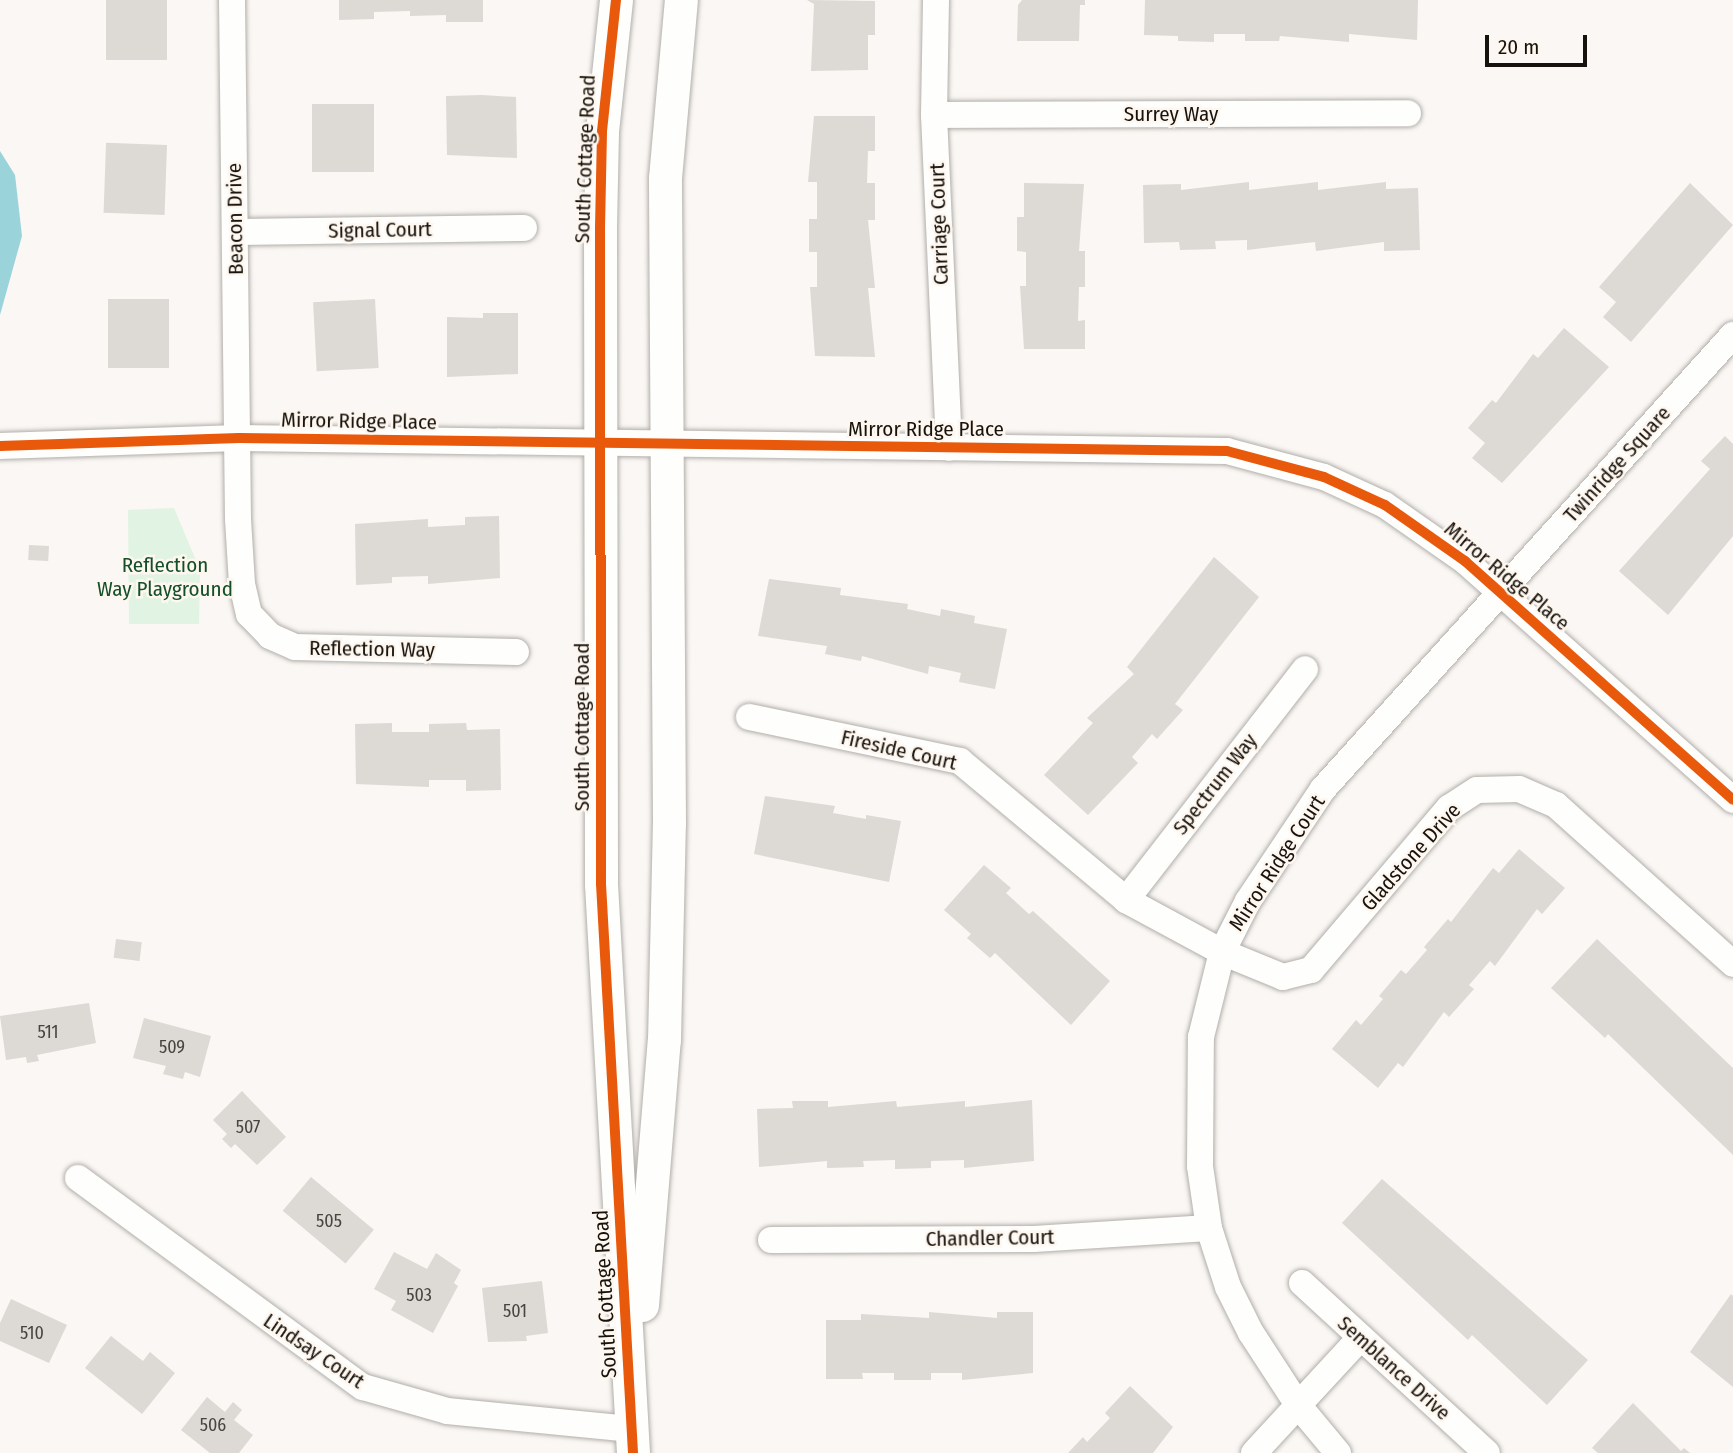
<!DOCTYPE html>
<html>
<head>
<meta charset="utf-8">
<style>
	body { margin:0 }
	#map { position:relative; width:1733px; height:1453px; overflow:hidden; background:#faf7f4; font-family:"Fira Sans Condensed",sans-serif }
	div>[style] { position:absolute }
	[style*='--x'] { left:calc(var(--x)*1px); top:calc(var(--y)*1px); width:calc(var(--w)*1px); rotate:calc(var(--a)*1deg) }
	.green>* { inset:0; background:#e1f3e2 }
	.water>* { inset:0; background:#9bd3db }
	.building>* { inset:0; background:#ddd9d4; transform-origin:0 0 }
	.roads { filter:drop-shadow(0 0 2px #b2aeaa) drop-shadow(0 0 2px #b2aeaa) }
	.minor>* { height:26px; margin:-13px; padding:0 13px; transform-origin:13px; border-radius:13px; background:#fefefd }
	.tertiary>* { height:33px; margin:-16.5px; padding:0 16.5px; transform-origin:16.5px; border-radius:16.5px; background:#fefefd }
	.cycleway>* { height:10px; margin:-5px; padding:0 5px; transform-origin:5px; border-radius:5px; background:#e8590c }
	span { translate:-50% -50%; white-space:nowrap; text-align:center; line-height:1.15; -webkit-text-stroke:5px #fef7f0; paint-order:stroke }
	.number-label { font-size:18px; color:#48443e }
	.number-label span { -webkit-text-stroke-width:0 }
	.street-label { font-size:21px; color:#17120c }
	.park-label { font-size:21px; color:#135029 }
	.scale { position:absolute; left:1485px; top:35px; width:102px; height:32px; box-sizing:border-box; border:4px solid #17120c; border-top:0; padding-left:9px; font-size:21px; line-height:24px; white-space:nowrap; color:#17120c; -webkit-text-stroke:5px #fef7f0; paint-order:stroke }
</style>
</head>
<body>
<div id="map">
	<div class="green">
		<i style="clip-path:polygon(174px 508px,200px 570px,199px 624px,129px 624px,128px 510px)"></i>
	</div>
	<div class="water">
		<i style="clip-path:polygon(0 151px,15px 175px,22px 236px,0 315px)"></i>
	</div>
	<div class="building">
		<i style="left:106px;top:0;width:61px;height:60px"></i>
		<i style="clip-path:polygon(339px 0,483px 0,483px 22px,446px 22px,446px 15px,410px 16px,410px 11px,374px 12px,374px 19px,339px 20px)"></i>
		<i style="clip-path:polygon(807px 0,875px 1px,875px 35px,868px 35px,868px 70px,811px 71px,814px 4px)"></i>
		<i style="clip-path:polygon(1022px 0,1085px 0,1085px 5px,1080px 5px,1079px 41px,1017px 41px,1018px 5px)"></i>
		<i style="clip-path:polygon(1145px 0,1418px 0,1417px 40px,1349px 34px,1349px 42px,1280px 36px,1279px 41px,1245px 41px,1245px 34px,1214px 34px,1214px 42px,1178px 41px,1178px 36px,1144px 35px)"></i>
		<i style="clip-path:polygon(482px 95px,516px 97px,517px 158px,447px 155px,446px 96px)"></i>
		<i style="left:312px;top:104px;width:62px;height:68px"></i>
		<i style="clip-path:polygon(814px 116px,875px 116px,875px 151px,868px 151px,867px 183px,875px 183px,875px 220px,868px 220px,875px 288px,868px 288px,875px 357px,815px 356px,810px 287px,817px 287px,817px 252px,809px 252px,809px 219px,817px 219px,817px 182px,808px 182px)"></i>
		<i style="left:167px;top:145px;width:70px;height:61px;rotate:92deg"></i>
		<i style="clip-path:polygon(1249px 182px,1249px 190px,1318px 182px,1318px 190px,1386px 182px,1386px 189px,1418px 188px,1420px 250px,1384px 251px,1384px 242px,1316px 251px,1315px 242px,1247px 250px,1247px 240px,1215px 241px,1216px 249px,1180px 250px,1179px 242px,1144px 243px,1143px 185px,1181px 184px,1181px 190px)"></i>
		<i style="clip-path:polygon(1024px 183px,1084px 184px,1079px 251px,1085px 251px,1085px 287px,1079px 287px,1078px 321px,1085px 320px,1085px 349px,1024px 349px,1020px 286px,1026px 286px,1026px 252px,1017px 251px,1017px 217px,1024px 217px)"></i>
		<i style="clip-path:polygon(1690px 183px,1733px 225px,1631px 342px,1603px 317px,1616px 302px,1599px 287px)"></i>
		<i style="left:108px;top:299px;width:61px;height:69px"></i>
		<i style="left:375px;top:299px;width:69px;height:62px;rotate:87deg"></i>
		<i style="clip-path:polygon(483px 313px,518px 313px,518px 374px,447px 377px,447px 317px,483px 318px)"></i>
		<i style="clip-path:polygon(1564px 328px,1609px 367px,1502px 483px,1472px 458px,1485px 443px,1468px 428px,1492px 400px,1496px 403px,1533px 354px,1538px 358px)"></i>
		<i style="clip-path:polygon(1725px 436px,1733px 444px,1733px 536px,1668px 615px,1619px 571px,1710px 469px,1701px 461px)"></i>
		<i style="clip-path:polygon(499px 516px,500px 578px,428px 584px,428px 576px,392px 577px,392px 583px,356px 585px,355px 524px,428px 519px,428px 527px,465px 525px,465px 517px)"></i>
		<i style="left:29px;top:545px;width:20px;height:15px;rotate:3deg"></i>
		<i style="clip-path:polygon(1214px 557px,1259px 597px,1175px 704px,1183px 710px,1157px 739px,1152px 734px,1132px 757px,1138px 763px,1088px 815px,1044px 775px,1093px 723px,1087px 718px,1134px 674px,1127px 667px)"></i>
		<i style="clip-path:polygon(769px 579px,841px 588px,840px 595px,908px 604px,907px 609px,940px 616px,941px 609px,975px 616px,974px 623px,1007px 629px,995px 689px,959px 682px,961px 673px,929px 666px,928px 674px,862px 656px,861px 661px,825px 654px,827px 646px,758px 636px)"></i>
		<i style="clip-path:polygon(392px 723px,392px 732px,429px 732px,429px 724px,466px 723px,467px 730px,500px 729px,501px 790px,466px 791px,466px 780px,429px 780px,429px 787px,356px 784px,355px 724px)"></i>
		<i style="clip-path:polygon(765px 796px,835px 806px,833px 813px,866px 819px,866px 815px,901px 821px,889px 882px,754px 854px)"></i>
		<i style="clip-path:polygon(1519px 849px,1565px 888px,1542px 914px,1537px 909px,1495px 966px,1490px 961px,1469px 985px,1474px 989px,1449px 1017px,1444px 1012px,1403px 1067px,1398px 1063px,1378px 1088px,1332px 1049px,1356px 1020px,1361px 1025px,1383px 999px,1379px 996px,1401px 970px,1406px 974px,1427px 950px,1424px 947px,1448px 919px,1451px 922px,1493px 868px,1499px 873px)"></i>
		<i style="clip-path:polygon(984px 865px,1011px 888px,1006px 893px,1029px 914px,1033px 911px,1110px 981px,1071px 1025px,995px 953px,990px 958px,967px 938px,971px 934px,944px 910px)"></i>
		<i style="left:116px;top:939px;width:26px;height:19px;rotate:7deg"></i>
		<i style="clip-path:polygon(1597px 939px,1733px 1068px,1733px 1155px,1608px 1034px,1605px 1038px,1551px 988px)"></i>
		<i style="clip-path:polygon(89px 1003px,96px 1043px,37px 1055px,39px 1061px,27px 1063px,26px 1057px,6px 1060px,0 1016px)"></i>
		<i style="clip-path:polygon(144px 1018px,211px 1036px,200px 1077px,185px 1072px,183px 1079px,163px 1074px,166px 1066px,133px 1058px)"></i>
		<i style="clip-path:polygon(242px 1091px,286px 1137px,257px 1165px,235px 1144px,231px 1148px,222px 1139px,227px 1134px,213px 1120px)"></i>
		<i style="clip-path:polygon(1032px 1100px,1034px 1161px,964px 1168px,964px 1160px,931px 1161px,931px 1168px,895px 1169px,895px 1160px,863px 1161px,864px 1167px,827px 1168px,827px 1161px,759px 1167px,757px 1109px,793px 1108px,792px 1101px,828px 1101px,828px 1107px,896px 1101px,897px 1107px,965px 1101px,965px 1107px)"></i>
		<i style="left:311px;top:1177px;width:82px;height:44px;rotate:40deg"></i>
		<i style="clip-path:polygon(1382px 1179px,1588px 1360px,1547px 1405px,1472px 1335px,1468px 1340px,1342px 1223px)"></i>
		<i style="clip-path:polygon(394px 1252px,427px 1269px,436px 1253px,461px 1270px,454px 1283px,458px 1286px,433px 1333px,391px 1310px,396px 1301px,374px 1289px)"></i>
		<i style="clip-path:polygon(542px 1281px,548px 1333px,526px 1336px,527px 1341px,488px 1342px,482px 1288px)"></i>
		<i style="clip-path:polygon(1731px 1294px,1733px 1296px,1733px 1387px,1690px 1352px)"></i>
		<i style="clip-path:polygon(11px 1299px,67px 1325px,49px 1363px,0 1341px,0 1323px)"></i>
		<i style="clip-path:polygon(929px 1312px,997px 1318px,997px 1312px,1033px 1312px,1033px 1373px,962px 1380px,962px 1373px,931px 1373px,931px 1380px,894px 1380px,894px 1373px,862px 1373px,863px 1379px,826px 1379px,826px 1320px,861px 1320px,861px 1314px,929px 1318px)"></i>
		<i style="clip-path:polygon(111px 1336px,143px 1361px,150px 1352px,175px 1373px,142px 1414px,85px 1368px)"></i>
		<i style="clip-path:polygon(1130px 1386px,1173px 1427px,1153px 1453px,1068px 1453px,1083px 1437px,1087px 1442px,1110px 1418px,1105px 1413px)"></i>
		<i style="clip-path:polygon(207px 1397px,225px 1412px,233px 1402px,242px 1410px,234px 1420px,253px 1435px,239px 1453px,210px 1453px,181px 1430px)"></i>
		<i style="clip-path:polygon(1633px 1403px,1681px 1451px,1684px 1448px,1690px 1453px,1598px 1453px,1592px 1448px)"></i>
	</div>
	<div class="roads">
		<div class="minor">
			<i style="--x:232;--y:0;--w:519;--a:89.34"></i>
			<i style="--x:238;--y:519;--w:65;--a:86.5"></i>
			<i style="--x:242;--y:584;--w:31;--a:77"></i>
			<i style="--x:249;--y:614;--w:30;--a:46"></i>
			<i style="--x:270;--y:636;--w:27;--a:24"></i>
			<i style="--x:295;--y:647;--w:221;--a:1.3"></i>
			<i style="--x:936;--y:0;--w:115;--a:91"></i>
			<i style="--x:934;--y:115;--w:333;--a:87.4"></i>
			<i style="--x:934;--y:115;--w:474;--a:-0.2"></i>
			<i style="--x:235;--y:232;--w:289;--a:-0.8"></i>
			<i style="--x:0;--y:446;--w:239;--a:-1.9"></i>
			<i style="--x:239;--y:438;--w:988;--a:0.75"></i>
			<i style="--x:1227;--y:451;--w:100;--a:15"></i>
			<i style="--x:1324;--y:477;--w:67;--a:24.7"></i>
			<i style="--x:1385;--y:505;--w:98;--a:35"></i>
			<i style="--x:1465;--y:561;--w:359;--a:41.7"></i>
			<i style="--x:749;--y:717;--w:216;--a:11.8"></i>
			<i style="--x:960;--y:761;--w:217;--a:39.9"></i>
			<i style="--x:1126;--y:900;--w:109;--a:28.4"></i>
			<i style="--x:1222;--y:952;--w:66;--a:22.3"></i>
			<i style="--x:1283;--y:977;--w:29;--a:-14"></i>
			<i style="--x:1311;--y:970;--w:213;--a:-49.6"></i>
			<i style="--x:1449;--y:808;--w:33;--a:-33"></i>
			<i style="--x:1477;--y:790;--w:42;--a:-1.4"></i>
			<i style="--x:1519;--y:789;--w:40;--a:23.4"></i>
			<i style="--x:1556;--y:805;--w:238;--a:41.9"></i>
			<i style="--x:1126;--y:900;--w:292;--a:-52.2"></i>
			<i style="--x:78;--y:1178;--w:353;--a:36.3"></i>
			<i style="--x:363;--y:1387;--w:87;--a:15.9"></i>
			<i style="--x:447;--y:1411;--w:186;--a:5.6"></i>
			<i style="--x:771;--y:1240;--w:263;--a:-0.2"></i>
			<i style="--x:1034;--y:1239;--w:175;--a:-3.6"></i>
			<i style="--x:1302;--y:1283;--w:251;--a:42.6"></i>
			<i style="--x:1254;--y:1453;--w:156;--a:-47.3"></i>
			<i style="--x:1338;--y:1453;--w:62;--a:-129.8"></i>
			<i style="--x:1298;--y:1405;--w:86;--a:-123.1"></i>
			<i style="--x:1251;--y:1333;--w:51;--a:-116.6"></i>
			<i style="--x:1228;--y:1287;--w:62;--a:-107.9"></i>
			<i style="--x:1209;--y:1228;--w:63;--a:-98.3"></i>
			<i style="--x:1200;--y:1166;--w:129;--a:-89.6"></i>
			<i style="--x:1201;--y:1037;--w:88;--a:-76.1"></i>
			<i style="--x:1222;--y:952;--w:57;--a:-63"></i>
			<i style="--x:1248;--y:901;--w:135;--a:-56.2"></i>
			<i style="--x:1323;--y:789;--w:612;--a:-47.92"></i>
		</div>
		<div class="tertiary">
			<i style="--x:616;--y:0;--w:133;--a:96.1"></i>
			<i style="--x:602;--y:132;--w:96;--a:91.2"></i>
			<i style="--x:600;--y:228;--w:656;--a:89.91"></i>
			<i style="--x:601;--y:884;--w:570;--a:86.78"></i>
			<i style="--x:642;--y:1305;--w:266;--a:-85.3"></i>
			<i style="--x:664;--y:1040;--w:217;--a:-88.7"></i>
			<i style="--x:669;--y:823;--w:645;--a:-90.36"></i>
			<i style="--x:665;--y:178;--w:179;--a:-84.9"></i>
		</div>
	</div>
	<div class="cycleway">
		<i style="--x:616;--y:0;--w:133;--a:96.1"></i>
		<i style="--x:602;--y:132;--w:96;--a:91.2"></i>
		<i style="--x:600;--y:228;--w:656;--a:89.91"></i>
		<i style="--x:601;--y:884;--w:570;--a:86.78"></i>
		<i style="--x:0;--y:446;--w:239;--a:-1.9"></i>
		<i style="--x:239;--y:438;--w:988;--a:0.75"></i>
		<i style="--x:1227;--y:451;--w:100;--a:15"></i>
		<i style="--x:1324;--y:477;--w:67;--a:24.7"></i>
		<i style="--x:1385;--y:505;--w:98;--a:35"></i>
		<i style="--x:1465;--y:561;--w:359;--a:41.7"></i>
	</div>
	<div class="number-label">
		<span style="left:48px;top:1032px">511</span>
		<span style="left:172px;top:1047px">509</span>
		<span style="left:248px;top:1127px">507</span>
		<span style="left:329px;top:1221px">505</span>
		<span style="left:419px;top:1295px">503</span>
		<span style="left:515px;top:1311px">501</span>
		<span style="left:32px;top:1333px">510</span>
		<span style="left:213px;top:1425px">506</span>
	</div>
	<div class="street-label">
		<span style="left:1171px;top:114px">Surrey Way</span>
		<span style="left:585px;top:159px;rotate:-88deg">South Cottage Road</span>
		<span style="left:235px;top:219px;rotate:-91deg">Beacon Drive</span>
		<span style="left:939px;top:224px;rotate:-92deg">Carriage Court</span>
		<span style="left:380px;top:230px;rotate:-1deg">Signal Court</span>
		<span style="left:359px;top:421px;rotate:1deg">Mirror Ridge Place</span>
		<span style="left:926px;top:429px">Mirror Ridge Place</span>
		<span style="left:1617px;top:464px;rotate:-48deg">Twinridge Square</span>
		<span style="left:1507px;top:576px;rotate:40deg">Mirror Ridge Place</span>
		<span style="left:372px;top:649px;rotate:1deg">Reflection Way</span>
		<span style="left:582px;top:727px;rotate:-90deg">South Cottage Road</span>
		<span style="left:899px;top:750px;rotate:13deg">Fireside Court</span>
		<span style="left:1215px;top:784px;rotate:-52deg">Spectrum Way</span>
		<span style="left:1411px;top:857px;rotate:-48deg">Gladstone Drive</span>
		<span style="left:1277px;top:863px;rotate:-57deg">Mirror Ridge Court</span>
		<span style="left:990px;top:1238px;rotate:-1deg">Chandler Court</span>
		<span style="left:605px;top:1294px;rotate:-93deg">South Cottage Road</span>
		<span style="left:314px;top:1351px;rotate:34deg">Lindsay Court</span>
		<span style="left:1394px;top:1368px;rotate:42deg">Semblance Drive</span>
	</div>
	<div class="park-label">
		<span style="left:165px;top:577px">Reflection<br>Way Playground</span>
	</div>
	<div class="scale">20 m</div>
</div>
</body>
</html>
